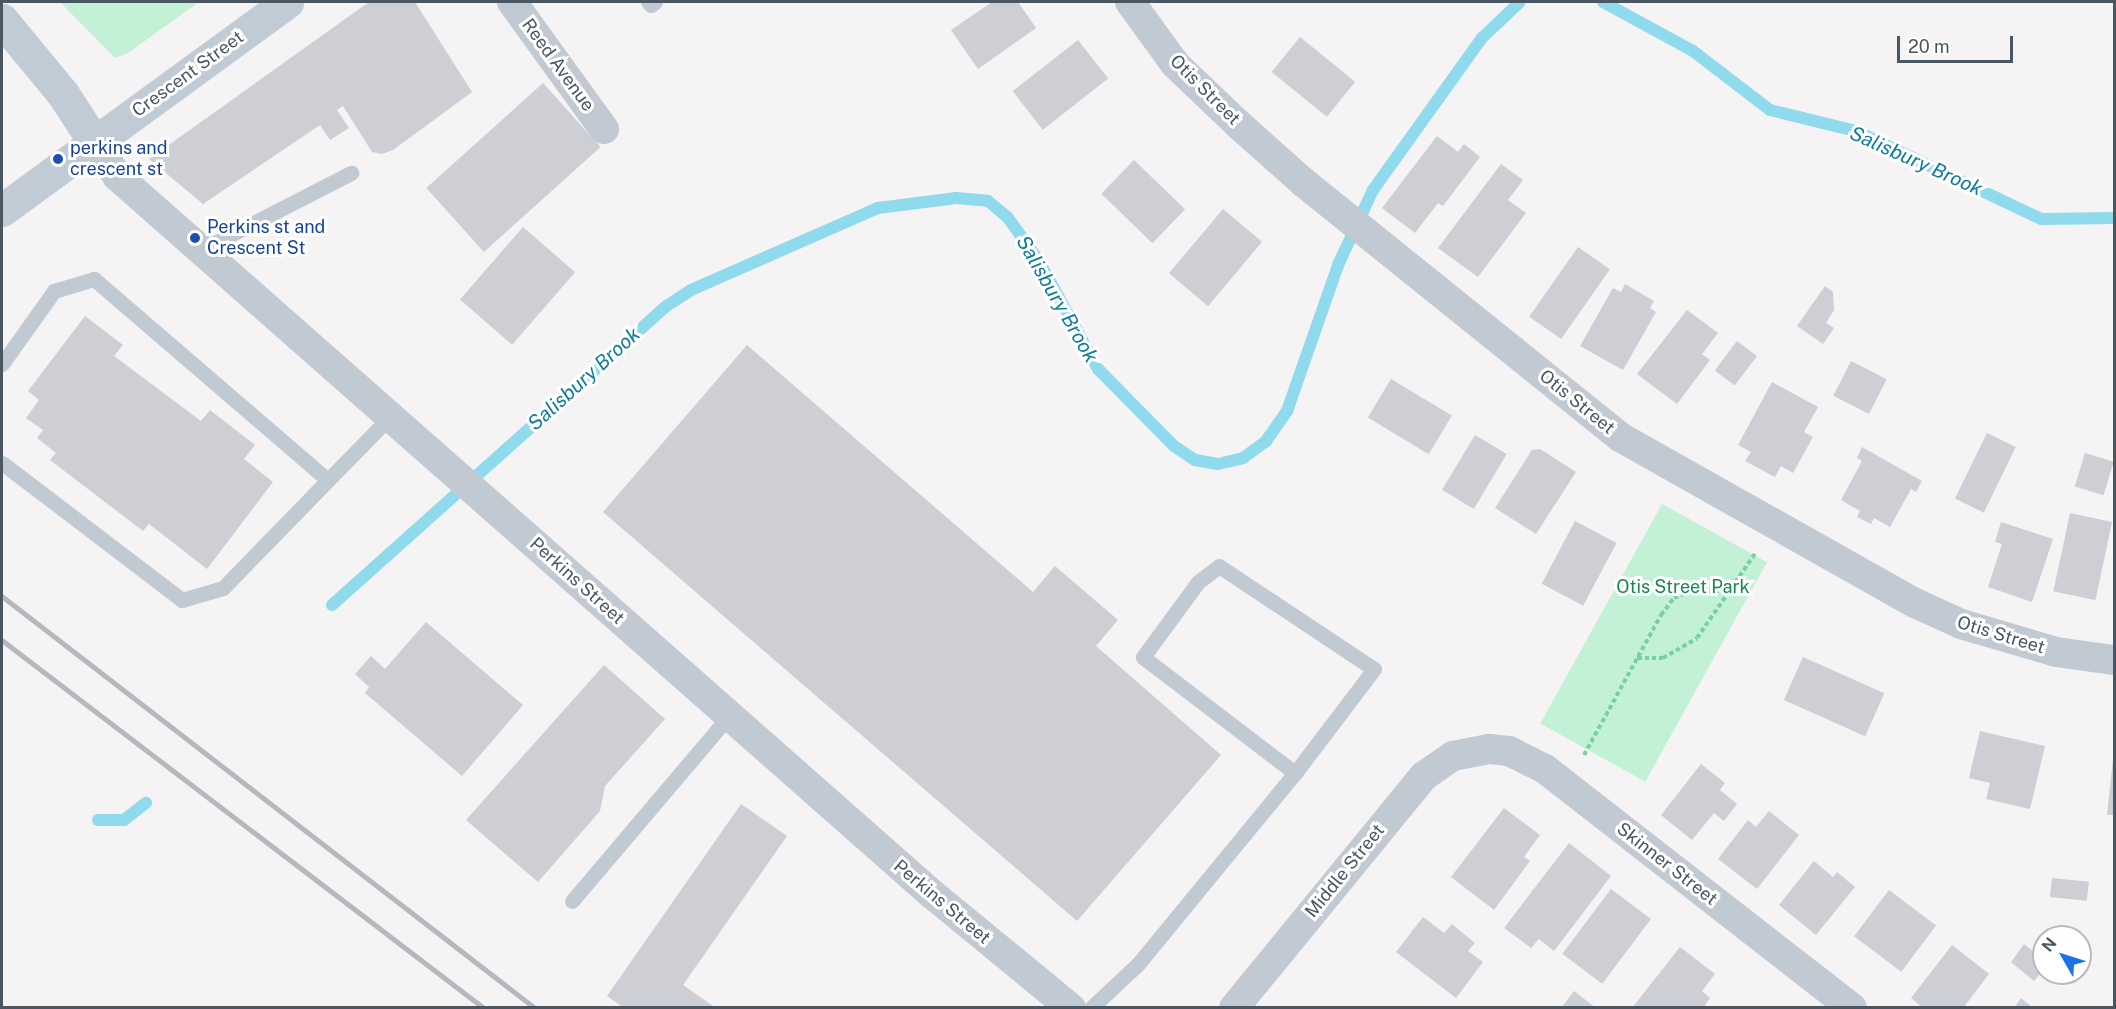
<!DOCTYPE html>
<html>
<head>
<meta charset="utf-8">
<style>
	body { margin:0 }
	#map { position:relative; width:2116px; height:1009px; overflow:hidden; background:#f5f3f3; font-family:"Public Sans",sans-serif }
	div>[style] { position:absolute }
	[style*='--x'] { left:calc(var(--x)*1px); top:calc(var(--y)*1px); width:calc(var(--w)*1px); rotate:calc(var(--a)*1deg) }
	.green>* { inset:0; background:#c3f1d5; transform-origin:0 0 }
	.stream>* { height:12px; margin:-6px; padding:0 6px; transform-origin:6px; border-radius:6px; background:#90daee }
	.building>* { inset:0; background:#cdcfd5; transform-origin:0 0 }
	.path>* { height:4px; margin-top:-2px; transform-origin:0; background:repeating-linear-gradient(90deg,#7ad0a6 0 4.5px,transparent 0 7.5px) }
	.service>* { height:15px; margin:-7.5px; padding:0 7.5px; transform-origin:7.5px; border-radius:7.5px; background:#c1cad2 }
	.minor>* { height:30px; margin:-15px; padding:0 15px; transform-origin:15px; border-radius:15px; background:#c1cad2 }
	.secondary>* { height:33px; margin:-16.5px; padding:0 16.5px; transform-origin:16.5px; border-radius:16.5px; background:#c1cbd6 }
	.rail>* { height:4.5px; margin:-2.25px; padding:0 2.25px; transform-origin:2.25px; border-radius:2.25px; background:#b5b8bd }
	.dots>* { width:16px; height:16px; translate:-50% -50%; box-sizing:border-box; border:3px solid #fff; border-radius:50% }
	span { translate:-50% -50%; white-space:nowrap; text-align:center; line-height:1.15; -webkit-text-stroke:6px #fff; paint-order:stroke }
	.street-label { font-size:18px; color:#4a5661 }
	.transit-label { font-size:18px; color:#164399 }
	.left { translate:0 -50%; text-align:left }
	.park-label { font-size:18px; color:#17864f }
	.water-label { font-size:20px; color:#0c7c9b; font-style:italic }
	.frame { position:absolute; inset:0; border:3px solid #4a5661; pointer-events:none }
	.north { position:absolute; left:2032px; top:925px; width:60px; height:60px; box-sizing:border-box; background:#fff; border:2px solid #b7bbc0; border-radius:50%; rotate:309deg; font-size:16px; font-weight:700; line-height:24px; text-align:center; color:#4a5661 }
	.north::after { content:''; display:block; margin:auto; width:21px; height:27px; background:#1a73e8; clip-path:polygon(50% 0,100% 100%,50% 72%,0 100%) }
	.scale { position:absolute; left:1897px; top:36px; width:116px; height:27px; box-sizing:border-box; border:3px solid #4a5661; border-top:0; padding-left:8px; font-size:18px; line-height:21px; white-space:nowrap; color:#4a5661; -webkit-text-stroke:4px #fff; paint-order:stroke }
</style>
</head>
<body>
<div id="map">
	<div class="green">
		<i style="clip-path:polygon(60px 2px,199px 2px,128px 53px,115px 58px)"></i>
		<i style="left:1662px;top:504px;width:120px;height:251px;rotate:29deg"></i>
	</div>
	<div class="stream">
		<i style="--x:1603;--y:2;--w:102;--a:28.6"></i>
		<i style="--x:1693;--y:51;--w:97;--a:37.5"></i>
		<i style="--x:1770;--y:110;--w:89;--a:13.7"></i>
		<i style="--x:1856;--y:131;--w:205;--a:25.4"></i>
		<i style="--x:2041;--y:219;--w:73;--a:-0.8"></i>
		<i style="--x:332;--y:605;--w:447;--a:-41.8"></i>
		<i style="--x:665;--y:307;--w:31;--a:-33"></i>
		<i style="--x:691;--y:290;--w:204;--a:-23.7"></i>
		<i style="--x:878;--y:208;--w:79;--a:-7.3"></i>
		<i style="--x:956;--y:198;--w:32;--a:5"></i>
		<i style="--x:988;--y:201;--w:26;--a:40"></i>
		<i style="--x:1008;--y:218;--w:53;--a:54.2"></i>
		<i style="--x:1039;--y:261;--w:123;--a:61.4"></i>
		<i style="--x:1098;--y:369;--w:108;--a:45.4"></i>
		<i style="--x:1174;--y:446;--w:25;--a:34"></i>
		<i style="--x:1195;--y:460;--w:23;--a:10"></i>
		<i style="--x:1218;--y:464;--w:26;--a:-13"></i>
		<i style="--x:1243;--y:458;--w:29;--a:-36"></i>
		<i style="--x:1266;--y:441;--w:37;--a:-55"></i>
		<i style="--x:1287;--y:411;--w:155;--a:-70.7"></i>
		<i style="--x:1338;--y:265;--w:83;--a:-65"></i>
		<i style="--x:1373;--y:190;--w:187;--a:-54.4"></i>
		<i style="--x:1482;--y:38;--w:52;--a:-43.5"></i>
		<i style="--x:98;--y:820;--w:26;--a:0"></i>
		<i style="--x:124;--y:820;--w:28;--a:-38"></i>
	</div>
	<div class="building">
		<i style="clip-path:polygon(369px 2px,415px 2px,472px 92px,393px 150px,382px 154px,372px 152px,343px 106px,337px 110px,349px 128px,330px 140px,320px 125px,203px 204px,149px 159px)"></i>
		<i style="clip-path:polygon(992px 2px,1018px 2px,1036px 28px,978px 69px,951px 30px)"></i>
		<i style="left:1300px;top:37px;width:71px;height:45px;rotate:39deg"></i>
		<i style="left:1078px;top:40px;width:49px;height:83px;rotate:52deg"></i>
		<i style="left:543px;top:83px;width:86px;height:157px;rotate:48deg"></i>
		<i style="clip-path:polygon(1437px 136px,1458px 152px,1464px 144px,1480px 157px,1443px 206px,1438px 203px,1415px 233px,1382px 208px)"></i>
		<i style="left:1134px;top:160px;width:71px;height:47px;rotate:44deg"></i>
		<i style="clip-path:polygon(1501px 164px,1523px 180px,1508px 200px,1526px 213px,1478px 277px,1438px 248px)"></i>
		<i style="left:1223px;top:209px;width:51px;height:84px;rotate:40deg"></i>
		<i style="left:523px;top:227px;width:69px;height:96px;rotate:41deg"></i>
		<i style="left:1578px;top:247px;width:39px;height:85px;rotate:35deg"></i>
		<i style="clip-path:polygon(1625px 284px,1654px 301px,1650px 308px,1656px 312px,1623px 370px,1580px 346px,1613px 288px,1621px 292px)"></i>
		<i style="clip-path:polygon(1825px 286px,1833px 292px,1834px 310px,1826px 323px,1834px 328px,1823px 344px,1797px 326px)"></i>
		<i style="clip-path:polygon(1687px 310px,1718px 333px,1702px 354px,1710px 360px,1677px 404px,1637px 374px)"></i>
		<i style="clip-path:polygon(85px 316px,123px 345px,114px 356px,201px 421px,210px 410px,255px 445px,244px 459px,273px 482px,207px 569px,149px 524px,143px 531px,50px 460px,56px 453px,37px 438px,43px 430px,26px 418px,39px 400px,28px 391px)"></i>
		<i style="left:1737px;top:341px;width:25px;height:37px;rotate:37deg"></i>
		<i style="clip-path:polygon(747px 345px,1033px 592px,1055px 566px,1118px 620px,1096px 646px,1221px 755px,1077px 921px,603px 512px)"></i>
		<i style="left:1851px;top:361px;width:40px;height:39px;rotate:27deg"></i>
		<i style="left:1391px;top:379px;width:71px;height:45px;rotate:31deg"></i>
		<i style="clip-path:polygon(1772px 382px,1818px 407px,1804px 432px,1813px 437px,1793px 473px,1781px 466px,1775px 477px,1745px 461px,1751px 452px,1738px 445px)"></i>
		<i style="left:1987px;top:433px;width:32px;height:73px;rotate:26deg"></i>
		<i style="left:1475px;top:435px;width:37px;height:64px;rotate:31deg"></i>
		<i style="clip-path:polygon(1862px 447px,1922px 481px,1916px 492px,1911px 489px,1890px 527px,1874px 518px,1871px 524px,1857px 517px,1860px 511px,1841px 500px,1862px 461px,1857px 458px)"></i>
		<i style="clip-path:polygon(1540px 449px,1576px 472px,1536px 534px,1495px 508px,1532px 450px)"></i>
		<i style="left:2085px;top:453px;width:30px;height:35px;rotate:17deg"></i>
		<i style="left:2070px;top:513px;width:43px;height:80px;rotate:12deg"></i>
		<i style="left:1575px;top:521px;width:47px;height:71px;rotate:28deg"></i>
		<i style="clip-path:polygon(2001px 522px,2053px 539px,2032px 602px,1988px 587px,2002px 544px,1995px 542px)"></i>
		<i style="clip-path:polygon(426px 622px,523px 705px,462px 776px,365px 693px,369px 687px,355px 674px,371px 656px,385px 669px)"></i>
		<i style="left:1803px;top:657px;width:89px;height:47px;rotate:24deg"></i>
		<i style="clip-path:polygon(604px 665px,665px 719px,605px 786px,600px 811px,538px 882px,466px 820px)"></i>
		<i style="clip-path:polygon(1980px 731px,2045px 746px,2030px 809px,1986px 799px,1990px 783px,1969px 778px)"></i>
		<i style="clip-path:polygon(2113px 759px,2114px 759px,2114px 815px,2107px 815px)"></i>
		<i style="clip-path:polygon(1701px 764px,1725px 783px,1720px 790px,1737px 804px,1724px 821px,1714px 813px,1692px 840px,1661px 815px)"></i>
		<i style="clip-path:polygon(741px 804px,787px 836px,683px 985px,716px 1008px,624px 1008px,607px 996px)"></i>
		<i style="clip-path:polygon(1504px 808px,1540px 835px,1524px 857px,1530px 861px,1494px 910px,1451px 877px)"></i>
		<i style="clip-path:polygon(1769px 811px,1799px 835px,1757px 889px,1718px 859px,1748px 820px,1756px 827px)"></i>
		<i style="clip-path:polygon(1569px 843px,1611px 876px,1554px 951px,1539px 939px,1531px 948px,1504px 928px)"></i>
		<i style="clip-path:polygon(1814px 861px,1833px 877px,1837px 872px,1855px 887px,1816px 935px,1779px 905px)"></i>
		<i style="left:2052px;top:878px;width:37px;height:19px;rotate:6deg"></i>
		<i style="left:1611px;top:889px;width:50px;height:81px;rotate:37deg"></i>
		<i style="left:1889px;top:890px;width:59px;height:58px;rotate:37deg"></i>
		<i style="clip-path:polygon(1423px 917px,1444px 933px,1452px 924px,1475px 943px,1468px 951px,1483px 962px,1456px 998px,1396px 952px)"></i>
		<i style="clip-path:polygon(2024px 944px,2044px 960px,2044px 969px,2034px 981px,2011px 962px)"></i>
		<i style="clip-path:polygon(1952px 945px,1989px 974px,1963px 1008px,1923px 1008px,1911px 998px)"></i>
		<i style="clip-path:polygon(1680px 947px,1715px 974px,1702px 991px,1710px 998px,1703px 1008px,1632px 1008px)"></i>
		<i style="clip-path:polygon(1574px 991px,1596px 1008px,1561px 1008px)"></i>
		<i style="clip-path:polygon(2021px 998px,2033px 1008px,2014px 1008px)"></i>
	</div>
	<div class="path">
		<i style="--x:1637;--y:658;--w:26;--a:0"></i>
		<i style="--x:1663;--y:658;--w:39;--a:-30"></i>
		<i style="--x:1697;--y:638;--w:104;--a:-55.5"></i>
		<i style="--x:1584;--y:755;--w:160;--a:-61.2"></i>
		<i style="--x:1661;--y:615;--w:21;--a:-53"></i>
		<i style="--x:1674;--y:598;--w:19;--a:-21"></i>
		<i style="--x:1692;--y:591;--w:38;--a:0"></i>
	</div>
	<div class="service">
		<i style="--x:648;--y:2;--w:4;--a:45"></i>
		<i style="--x:651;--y:5;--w:5;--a:-37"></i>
		<i style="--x:201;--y:250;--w:169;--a:-27.2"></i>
		<i style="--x:2;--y:364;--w:90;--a:-54.5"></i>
		<i style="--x:54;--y:291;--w:42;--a:-16.7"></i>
		<i style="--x:94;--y:279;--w:308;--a:40.7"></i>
		<i style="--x:328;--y:480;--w:151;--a:134.2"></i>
		<i style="--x:223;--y:588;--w:43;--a:163.7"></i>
		<i style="--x:182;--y:600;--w:226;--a:-142.7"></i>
		<i style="--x:328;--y:480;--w:88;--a:-45.5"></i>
		<i style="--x:572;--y:901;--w:241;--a:-49.7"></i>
		<i style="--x:1091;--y:1008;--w:64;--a:-43.1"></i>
		<i style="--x:1138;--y:964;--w:247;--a:-50.6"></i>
		<i style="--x:1295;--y:773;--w:191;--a:-142.7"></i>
		<i style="--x:1143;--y:657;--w:93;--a:-53.7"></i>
		<i style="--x:1198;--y:582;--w:26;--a:-37"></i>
		<i style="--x:1219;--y:566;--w:186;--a:33.6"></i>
		<i style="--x:1374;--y:669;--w:131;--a:127.2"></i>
	</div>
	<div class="minor">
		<i style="--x:512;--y:2;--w:157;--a:54.1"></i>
		<i style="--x:1130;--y:2;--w:77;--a:54"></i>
		<i style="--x:1175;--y:64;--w:87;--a:43.6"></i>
		<i style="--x:1238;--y:124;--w:87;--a:41.7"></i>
		<i style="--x:1303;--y:182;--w:407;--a:38.8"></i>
		<i style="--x:1620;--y:437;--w:338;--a:29.4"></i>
		<i style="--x:1915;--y:603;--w:51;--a:24.5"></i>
		<i style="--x:1961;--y:624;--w:99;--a:16.4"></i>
		<i style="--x:2056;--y:652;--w:59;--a:7.9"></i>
		<i style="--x:95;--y:143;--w:40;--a:56"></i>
		<i style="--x:117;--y:176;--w:1086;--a:41.38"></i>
		<i style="--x:932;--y:894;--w:180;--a:39.4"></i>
		<i style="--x:1234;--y:1008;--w:300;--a:-50.7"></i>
		<i style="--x:1424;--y:776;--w:35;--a:-35"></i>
		<i style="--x:1453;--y:756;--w:38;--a:-11"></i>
		<i style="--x:1490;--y:749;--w:19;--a:6"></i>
		<i style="--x:1509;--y:751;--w:40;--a:26.6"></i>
		<i style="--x:1545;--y:769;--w:389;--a:37.9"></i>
	</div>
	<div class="secondary">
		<i style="--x:2;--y:20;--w:96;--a:50.5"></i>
		<i style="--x:63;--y:94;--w:59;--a:56.9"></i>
		<i style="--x:2;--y:210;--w:353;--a:-36.1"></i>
	</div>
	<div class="rail">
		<i style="--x:2;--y:596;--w:674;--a:37.7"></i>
		<i style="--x:2;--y:640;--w:606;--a:37.36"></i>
	</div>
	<div class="dots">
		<i style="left:58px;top:159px;background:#1a4fb4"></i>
		<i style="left:195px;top:238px;background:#1a4fb4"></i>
	</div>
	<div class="street-label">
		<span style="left:558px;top:65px;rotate:54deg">Reed Avenue</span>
		<span style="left:188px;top:74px;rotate:-36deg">Crescent Street</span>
		<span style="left:1205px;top:90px;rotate:45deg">Otis Street</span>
		<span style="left:1577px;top:402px;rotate:39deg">Otis Street</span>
		<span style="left:577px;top:581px;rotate:42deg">Perkins Street</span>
		<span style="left:2001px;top:635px;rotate:17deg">Otis Street</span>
		<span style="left:1667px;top:864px;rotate:38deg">Skinner Street</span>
		<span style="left:1345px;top:871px;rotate:-51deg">Middle Street</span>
		<span style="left:942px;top:902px;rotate:40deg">Perkins Street</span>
	</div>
	<div class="transit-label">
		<span class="left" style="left:70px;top:159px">perkins and<br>crescent st</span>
		<span class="left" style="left:207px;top:238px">Perkins st and<br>Crescent St</span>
	</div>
	<div class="park-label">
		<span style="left:1683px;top:587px">Otis Street Park</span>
	</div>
	<div class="water-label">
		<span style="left:1916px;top:161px;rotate:24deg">Salisbury Brook</span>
		<span style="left:1057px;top:299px;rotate:60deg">Salisbury Brook</span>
		<span style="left:584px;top:379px;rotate:-42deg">Salisbury Brook</span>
	</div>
	<div class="frame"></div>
	<div class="north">N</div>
	<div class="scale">20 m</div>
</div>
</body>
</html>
